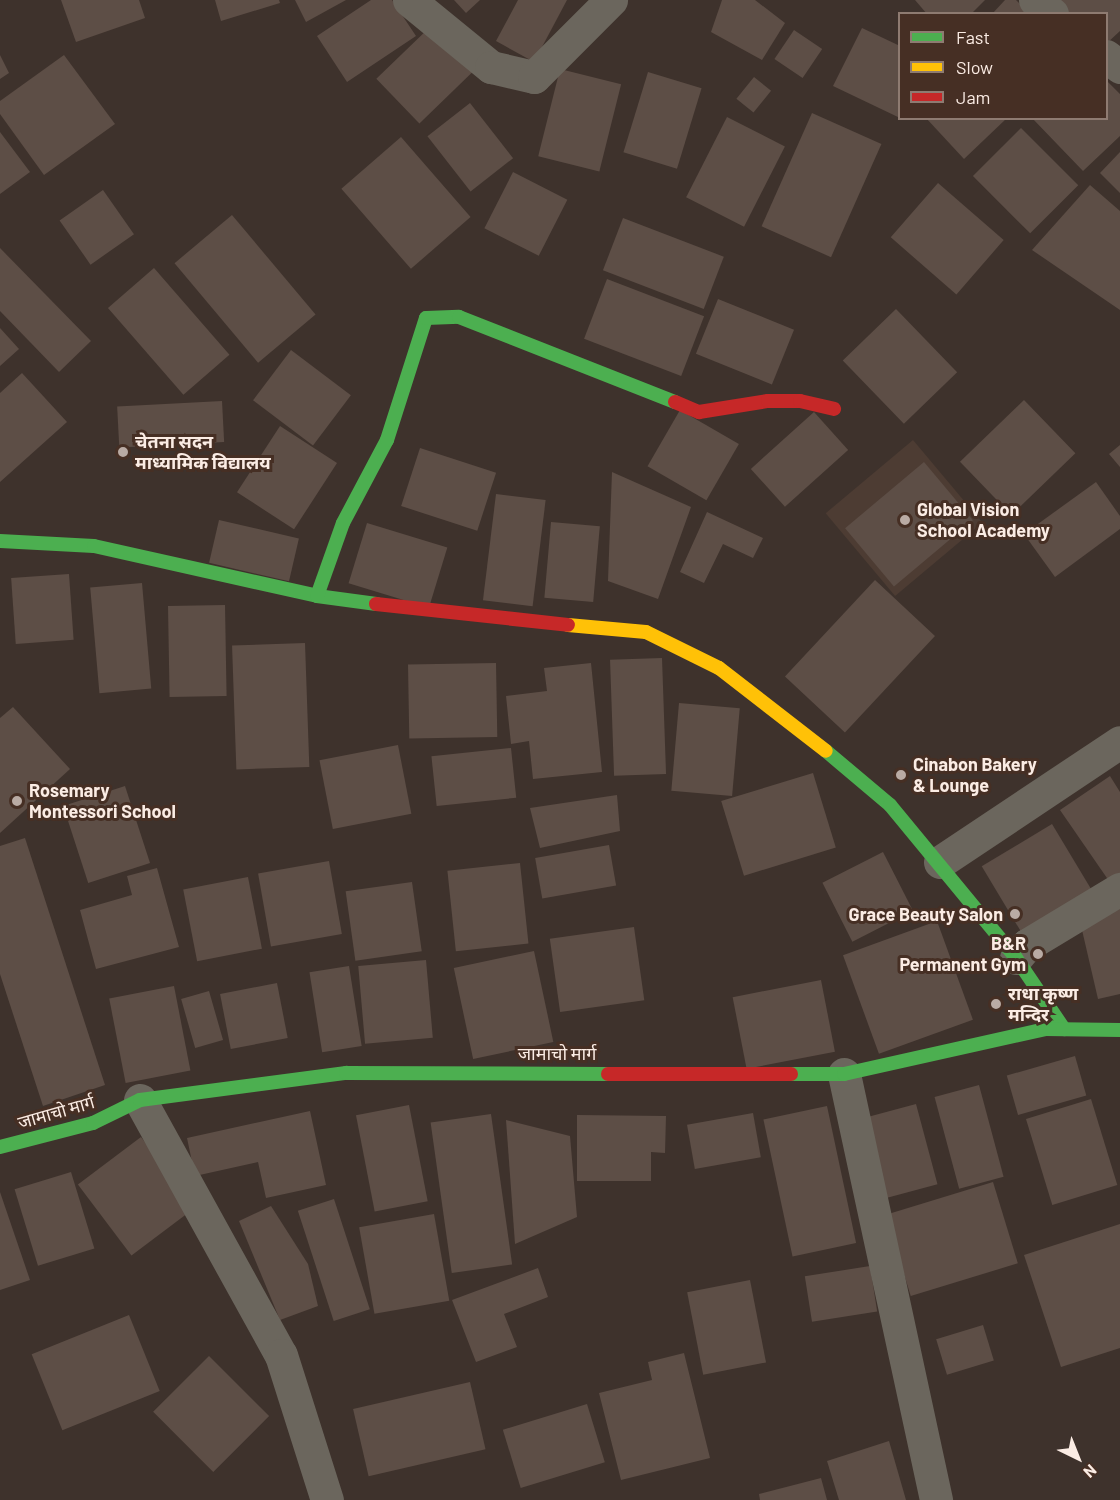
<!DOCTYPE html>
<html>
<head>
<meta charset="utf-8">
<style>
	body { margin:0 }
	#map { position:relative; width:1120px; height:1500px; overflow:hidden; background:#3e322c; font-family:Barlow,"Noto Sans Devanagari",sans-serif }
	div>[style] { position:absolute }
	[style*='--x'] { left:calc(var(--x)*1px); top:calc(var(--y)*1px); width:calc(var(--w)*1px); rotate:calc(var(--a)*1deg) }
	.education>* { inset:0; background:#4d3c33; transform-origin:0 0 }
	.building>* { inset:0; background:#5d4e46; transform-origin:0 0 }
	.street>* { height:33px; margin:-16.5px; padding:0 16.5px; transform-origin:16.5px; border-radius:16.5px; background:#6b665d }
	.fast>* { height:14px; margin:-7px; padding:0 7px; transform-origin:7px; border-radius:7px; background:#4caf50 }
	.slow>* { height:14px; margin:-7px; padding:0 7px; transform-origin:7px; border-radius:7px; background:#ffc107 }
	.jam>* { height:14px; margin:-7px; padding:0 7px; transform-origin:7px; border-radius:7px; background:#c62828 }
	.dots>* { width:16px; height:16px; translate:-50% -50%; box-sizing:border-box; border:3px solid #462f24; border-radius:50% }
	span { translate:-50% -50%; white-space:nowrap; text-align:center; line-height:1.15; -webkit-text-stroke:6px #462f24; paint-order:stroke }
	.poi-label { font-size:18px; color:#fbece4; font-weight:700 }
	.left { translate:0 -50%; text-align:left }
	.right { translate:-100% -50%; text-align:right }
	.street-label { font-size:18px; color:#fbece4 }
	.legend { position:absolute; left:898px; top:12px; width:210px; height:108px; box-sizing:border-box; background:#462f24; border:2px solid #8e7b71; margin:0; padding:8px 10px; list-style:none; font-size:18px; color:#fbece4 }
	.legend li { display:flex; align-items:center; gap:12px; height:30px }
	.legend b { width:30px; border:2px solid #8e7b71 }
	.north { position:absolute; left:1048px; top:1428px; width:60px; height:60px; -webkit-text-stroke:4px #462f24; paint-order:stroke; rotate:137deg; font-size:16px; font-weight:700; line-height:24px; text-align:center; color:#fbece4 }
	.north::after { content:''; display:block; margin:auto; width:21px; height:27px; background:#fbece4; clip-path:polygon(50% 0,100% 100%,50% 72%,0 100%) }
</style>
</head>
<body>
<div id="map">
	<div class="education">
		<i style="left:913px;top:440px;width:108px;height:114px;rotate:50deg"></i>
	</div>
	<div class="building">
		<i style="clip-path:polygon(61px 0,139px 0,145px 18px,76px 42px)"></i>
		<i style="clip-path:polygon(215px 0,279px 0,280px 3px,221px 21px)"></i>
		<i style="clip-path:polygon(295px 0,346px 0,306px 22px)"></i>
		<i style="clip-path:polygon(371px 0,392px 0,416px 36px,347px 82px,317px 36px)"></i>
		<i style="clip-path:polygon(454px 0,480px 0,466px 13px)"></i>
		<i style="clip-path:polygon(518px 0,567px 0,534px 62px,496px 41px)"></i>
		<i style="clip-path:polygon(722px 0,755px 0,785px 23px,762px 60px,711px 32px)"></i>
		<i style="clip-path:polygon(915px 0,985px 0,971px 14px,927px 14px)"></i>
		<i style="clip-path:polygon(1005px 0,1016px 0,1030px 14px,992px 14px)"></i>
		<i style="clip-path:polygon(1059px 0,1120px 0,1120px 31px,1106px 44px,1106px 14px,1069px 14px)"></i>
		<i style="left:431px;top:26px;width:62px;height:76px;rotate:46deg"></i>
		<i style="clip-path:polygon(862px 28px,900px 46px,900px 118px,833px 86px)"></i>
		<i style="left:794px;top:30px;width:34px;height:35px;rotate:34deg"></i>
		<i style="clip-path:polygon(0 55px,9px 73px,0 79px)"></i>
		<i style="clip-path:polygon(64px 55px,115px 124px,44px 175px,0 114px,0 101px)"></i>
		<i style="left:560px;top:69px;width:63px;height:90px;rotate:14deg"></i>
		<i style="left:648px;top:72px;width:56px;height:84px;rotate:17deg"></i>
		<i style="left:754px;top:77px;width:22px;height:28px;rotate:39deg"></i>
		<i style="clip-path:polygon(1106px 80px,1120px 94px,1120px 136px,1083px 171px,1032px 118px,1106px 118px)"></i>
		<i style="left:470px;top:103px;width:70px;height:54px;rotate:52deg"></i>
		<i style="left:812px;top:113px;width:76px;height:124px;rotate:24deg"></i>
		<i style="left:727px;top:117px;width:65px;height:90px;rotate:27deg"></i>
		<i style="clip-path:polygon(926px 118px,1007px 118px,964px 159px)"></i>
		<i style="left:1021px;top:128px;width:81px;height:68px;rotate:45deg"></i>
		<i style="clip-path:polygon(0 132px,30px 172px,0 194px)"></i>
		<i style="left:401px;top:137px;width:106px;height:79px;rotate:49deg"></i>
		<i style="clip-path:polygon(1120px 152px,1120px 193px,1100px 173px)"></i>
		<i style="left:513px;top:172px;width:61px;height:63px;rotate:27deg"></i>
		<i style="left:938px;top:183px;width:87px;height:72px;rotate:41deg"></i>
		<i style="clip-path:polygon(1090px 185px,1120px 211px,1120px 310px,1032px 250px)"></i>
		<i style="left:103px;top:190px;width:54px;height:53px;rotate:55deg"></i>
		<i style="left:232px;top:215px;width:130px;height:75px;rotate:50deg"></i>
		<i style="left:623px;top:218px;width:108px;height:56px;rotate:21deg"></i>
		<i style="clip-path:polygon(0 248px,91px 341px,59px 372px,0 311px)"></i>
		<i style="left:154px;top:268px;width:115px;height:61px;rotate:49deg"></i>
		<i style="left:607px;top:279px;width:104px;height:64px;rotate:21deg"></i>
		<i style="left:718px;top:299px;width:82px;height:59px;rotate:22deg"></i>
		<i style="left:896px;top:309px;width:88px;height:74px;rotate:46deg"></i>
		<i style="clip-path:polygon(0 328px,19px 349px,0 366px)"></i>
		<i style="left:291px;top:350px;width:75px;height:63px;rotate:37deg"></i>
		<i style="clip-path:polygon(22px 373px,67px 422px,0 482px,0 393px)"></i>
		<i style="left:1024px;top:400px;width:74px;height:89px;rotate:46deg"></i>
		<i style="left:222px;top:401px;width:41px;height:105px;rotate:87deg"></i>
		<i style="left:680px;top:410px;width:68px;height:65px;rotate:30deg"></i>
		<i style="left:814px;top:412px;width:51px;height:85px;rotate:48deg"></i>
		<i style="left:280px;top:426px;width:68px;height:79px;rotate:33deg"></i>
		<i style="clip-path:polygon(1120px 445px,1120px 467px,1109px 454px)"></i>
		<i style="left:420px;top:448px;width:80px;height:61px;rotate:18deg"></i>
		<i style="left:924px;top:462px;width:76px;height:103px;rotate:50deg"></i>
		<i style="clip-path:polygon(612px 472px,691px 507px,658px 599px,608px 581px)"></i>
		<i style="clip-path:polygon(1096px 482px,1120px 516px,1120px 529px,1055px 577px,1024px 534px)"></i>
		<i style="left:496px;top:494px;width:50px;height:107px;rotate:7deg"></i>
		<i style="clip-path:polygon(707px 512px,763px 538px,753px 558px,723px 544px,704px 583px,680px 572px)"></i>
		<i style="left:219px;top:520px;width:82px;height:44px;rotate:13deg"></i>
		<i style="left:551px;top:522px;width:49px;height:76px;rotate:5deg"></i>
		<i style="left:367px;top:523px;width:84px;height:63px;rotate:17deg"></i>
		<i style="left:69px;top:574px;width:66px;height:58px;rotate:86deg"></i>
		<i style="left:875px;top:580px;width:82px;height:132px;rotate:43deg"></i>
		<i style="left:142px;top:583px;width:106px;height:52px;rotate:85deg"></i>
		<i style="left:225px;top:605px;width:91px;height:57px;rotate:89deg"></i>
		<i style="left:305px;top:643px;width:124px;height:73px;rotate:88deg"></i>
		<i style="left:662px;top:658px;width:116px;height:52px;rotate:88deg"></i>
		<i style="left:496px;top:663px;width:74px;height:88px;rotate:89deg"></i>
		<i style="clip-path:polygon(591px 663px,602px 772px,533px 779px,529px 741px,511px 744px,506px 696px,547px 691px,544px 668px)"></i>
		<i style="left:679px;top:703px;width:61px;height:88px;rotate:5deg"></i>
		<i style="clip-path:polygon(13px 707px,70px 769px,0 833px,0 718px)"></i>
		<i style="left:398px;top:745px;width:70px;height:80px;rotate:79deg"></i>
		<i style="left:511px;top:748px;width:50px;height:80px;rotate:84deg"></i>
		<i style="left:813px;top:773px;width:78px;height:96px;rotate:73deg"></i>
		<i style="clip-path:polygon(1110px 776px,1120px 792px,1120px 873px,1109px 881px,1060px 810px)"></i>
		<i style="left:125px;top:786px;width:81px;height:65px;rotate:72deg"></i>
		<i style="clip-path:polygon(617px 795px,620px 831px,540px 848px,530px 808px)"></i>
		<i style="left:1052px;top:824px;width:82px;height:82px;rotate:59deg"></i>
		<i style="clip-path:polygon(25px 838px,105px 1085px,43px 1106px,0 974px,0 846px)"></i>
		<i style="left:609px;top:845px;width:41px;height:75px;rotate:80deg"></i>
		<i style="left:883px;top:852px;width:66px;height:68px;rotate:63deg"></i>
		<i style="left:329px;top:861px;width:74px;height:72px;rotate:80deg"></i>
		<i style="left:520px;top:863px;width:81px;height:73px;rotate:84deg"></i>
		<i style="clip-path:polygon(157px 868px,179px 947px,96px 969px,80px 910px,132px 895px,127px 876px)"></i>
		<i style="left:248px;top:877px;width:73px;height:66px;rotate:79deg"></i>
		<i style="left:412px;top:882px;width:70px;height:67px;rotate:82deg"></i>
		<i style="clip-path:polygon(1120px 907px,1120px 994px,1098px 999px,1079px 917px)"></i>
		<i style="left:937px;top:921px;width:105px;height:100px;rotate:70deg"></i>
		<i style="left:634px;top:927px;width:74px;height:85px;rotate:82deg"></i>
		<i style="left:534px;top:951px;width:93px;height:82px;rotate:78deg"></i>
		<i style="left:426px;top:960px;width:78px;height:68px;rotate:85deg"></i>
		<i style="left:349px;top:966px;width:81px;height:40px;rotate:81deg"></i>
		<i style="left:821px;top:980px;width:73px;height:90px;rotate:79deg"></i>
		<i style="left:277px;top:983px;width:56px;height:58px;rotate:79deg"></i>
		<i style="left:174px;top:986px;width:86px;height:66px;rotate:79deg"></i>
		<i style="left:209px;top:991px;width:51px;height:29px;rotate:74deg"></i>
		<i style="left:1075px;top:1056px;width:41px;height:71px;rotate:74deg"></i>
		<i style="left:979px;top:1085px;width:95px;height:46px;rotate:75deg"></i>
		<i style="left:1091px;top:1099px;width:90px;height:68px;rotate:73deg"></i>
		<i style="left:916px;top:1104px;width:83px;height:52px;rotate:75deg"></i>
		<i style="left:409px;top:1105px;width:98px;height:54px;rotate:79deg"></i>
		<i style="left:827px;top:1106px;width:140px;height:65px;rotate:78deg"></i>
		<i style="clip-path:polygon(310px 1111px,326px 1185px,266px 1198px,258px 1162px,195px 1176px,187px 1138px)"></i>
		<i style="left:753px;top:1113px;width:45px;height:67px;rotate:80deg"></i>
		<i style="left:491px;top:1114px;width:152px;height:61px;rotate:82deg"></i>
		<i style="clip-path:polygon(577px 1115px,666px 1116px,665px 1153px,651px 1152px,651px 1181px,577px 1181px)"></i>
		<i style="clip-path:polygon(506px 1120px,570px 1136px,577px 1217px,515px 1244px)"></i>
		<i style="left:141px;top:1137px;width:89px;height:79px;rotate:53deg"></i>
		<i style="left:71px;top:1172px;width:80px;height:59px;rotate:73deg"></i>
		<i style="left:993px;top:1182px;width:85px;height:112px;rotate:73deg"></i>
		<i style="clip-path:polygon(0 1192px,30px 1280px,0 1290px)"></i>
		<i style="left:334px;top:1199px;width:116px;height:38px;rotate:72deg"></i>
		<i style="clip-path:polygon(271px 1206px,308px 1264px,318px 1306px,280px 1320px,239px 1221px)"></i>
		<i style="left:434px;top:1214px;width:88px;height:76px;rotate:80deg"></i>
		<i style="clip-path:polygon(1120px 1224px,1120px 1348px,1061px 1367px,1024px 1255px)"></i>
		<i style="left:870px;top:1266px;width:46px;height:66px;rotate:81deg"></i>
		<i style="clip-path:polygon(538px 1268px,548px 1297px,504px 1314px,517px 1347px,476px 1362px,452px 1300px)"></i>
		<i style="left:750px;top:1280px;width:84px;height:64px;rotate:79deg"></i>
		<i style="left:129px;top:1315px;width:82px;height:105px;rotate:68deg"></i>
		<i style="left:983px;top:1325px;width:37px;height:49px;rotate:73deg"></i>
		<i style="clip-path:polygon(684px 1353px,710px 1458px,621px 1480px,599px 1393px,652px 1380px,648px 1362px)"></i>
		<i style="left:209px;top:1356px;width:85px;height:79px;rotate:45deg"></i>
		<i style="left:470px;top:1382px;width:69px;height:120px;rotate:77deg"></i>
		<i style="left:587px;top:1404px;width:61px;height:88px;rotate:73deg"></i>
		<i style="clip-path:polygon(889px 1441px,906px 1500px,839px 1500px,827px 1461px)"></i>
		<i style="clip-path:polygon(821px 1478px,827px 1500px,760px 1500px,759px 1494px)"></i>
	</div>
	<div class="street">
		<i style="--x:409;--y:0;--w:106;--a:39.3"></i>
		<i style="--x:491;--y:67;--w:44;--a:13.1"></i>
		<i style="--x:534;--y:77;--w:109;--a:-45"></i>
		<i style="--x:1035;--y:0;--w:22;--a:39"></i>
		<i style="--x:1106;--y:56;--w:18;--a:38"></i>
		<i style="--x:940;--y:862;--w:216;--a:-33.7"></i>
		<i style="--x:1016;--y:958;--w:17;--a:-50"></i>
		<i style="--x:1027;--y:945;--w:109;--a:-31.1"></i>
		<i style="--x:844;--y:1074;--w:436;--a:77.8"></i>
		<i style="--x:140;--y:1100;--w:291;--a:61.1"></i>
		<i style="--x:281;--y:1355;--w:152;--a:72.4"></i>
	</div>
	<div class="fast">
		<i style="--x:0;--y:541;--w:94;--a:3"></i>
		<i style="--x:94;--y:546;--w:229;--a:12.6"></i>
		<i style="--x:317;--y:596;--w:60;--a:7.7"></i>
		<i style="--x:317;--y:596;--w:77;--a:-70.4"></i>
		<i style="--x:343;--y:523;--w:94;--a:-62.1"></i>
		<i style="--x:387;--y:440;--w:128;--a:-72.3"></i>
		<i style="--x:426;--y:318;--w:33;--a:-2"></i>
		<i style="--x:459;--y:317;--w:232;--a:21.5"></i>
		<i style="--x:826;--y:751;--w:84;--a:40.2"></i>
		<i style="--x:890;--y:805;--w:198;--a:50.5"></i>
		<i style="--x:1016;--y:958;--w:86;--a:55.9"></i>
		<i style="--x:791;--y:1074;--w:53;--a:0"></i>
		<i style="--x:844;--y:1074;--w:206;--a:-12.6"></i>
		<i style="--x:1045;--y:1029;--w:75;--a:0.8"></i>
		<i style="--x:0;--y:1147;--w:96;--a:-14.5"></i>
		<i style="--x:93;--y:1123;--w:52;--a:-26.1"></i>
		<i style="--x:140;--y:1100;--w:208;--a:-7.5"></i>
		<i style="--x:346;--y:1073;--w:262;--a:0.2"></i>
	</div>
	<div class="slow">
		<i style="--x:568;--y:625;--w:78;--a:5.1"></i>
		<i style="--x:646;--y:632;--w:81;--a:26.3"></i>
		<i style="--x:719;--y:668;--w:135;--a:37.8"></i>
	</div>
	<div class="jam">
		<i style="--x:675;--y:402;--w:26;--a:23"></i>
		<i style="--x:699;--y:412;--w:70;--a:-9.1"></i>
		<i style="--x:768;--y:401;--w:32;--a:0"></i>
		<i style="--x:800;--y:401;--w:35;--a:13"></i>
		<i style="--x:376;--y:604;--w:193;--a:6.2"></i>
		<i style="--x:608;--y:1074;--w:183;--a:0"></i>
	</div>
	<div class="dots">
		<i style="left:123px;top:452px;background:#b9aba4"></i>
		<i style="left:905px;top:520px;background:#b9aba4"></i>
		<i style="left:901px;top:775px;background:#b9aba4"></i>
		<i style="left:17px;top:801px;background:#b9aba4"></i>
		<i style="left:1015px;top:914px;background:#b9aba4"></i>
		<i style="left:1038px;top:954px;background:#b9aba4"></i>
		<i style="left:996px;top:1004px;background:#b9aba4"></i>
	</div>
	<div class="poi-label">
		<span class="left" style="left:135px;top:452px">चेतना सदन<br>माध्यामिक विद्यालय</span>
		<span class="left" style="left:917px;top:520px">Global Vision<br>School Academy</span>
		<span class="left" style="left:913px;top:775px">Cinabon Bakery<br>&amp; Lounge</span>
		<span class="left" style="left:29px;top:801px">Rosemary<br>Montessori School</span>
		<span class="right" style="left:1003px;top:914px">Grace Beauty Salon</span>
		<span class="right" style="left:1026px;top:954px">B&amp;R<br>Permanent Gym</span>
		<span class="left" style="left:1008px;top:1004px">राधा कृष्ण<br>मन्दिर</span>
	</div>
	<div class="street-label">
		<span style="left:557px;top:1053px">जामाचो मार्ग</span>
		<span style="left:56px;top:1112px;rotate:-16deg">जामाचो मार्ग</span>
	</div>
	<ul class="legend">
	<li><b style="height:8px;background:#4caf50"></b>Fast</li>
	<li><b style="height:8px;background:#ffc107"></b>Slow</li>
	<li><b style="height:8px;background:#c62828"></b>Jam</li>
	</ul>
	<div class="north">N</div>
</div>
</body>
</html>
